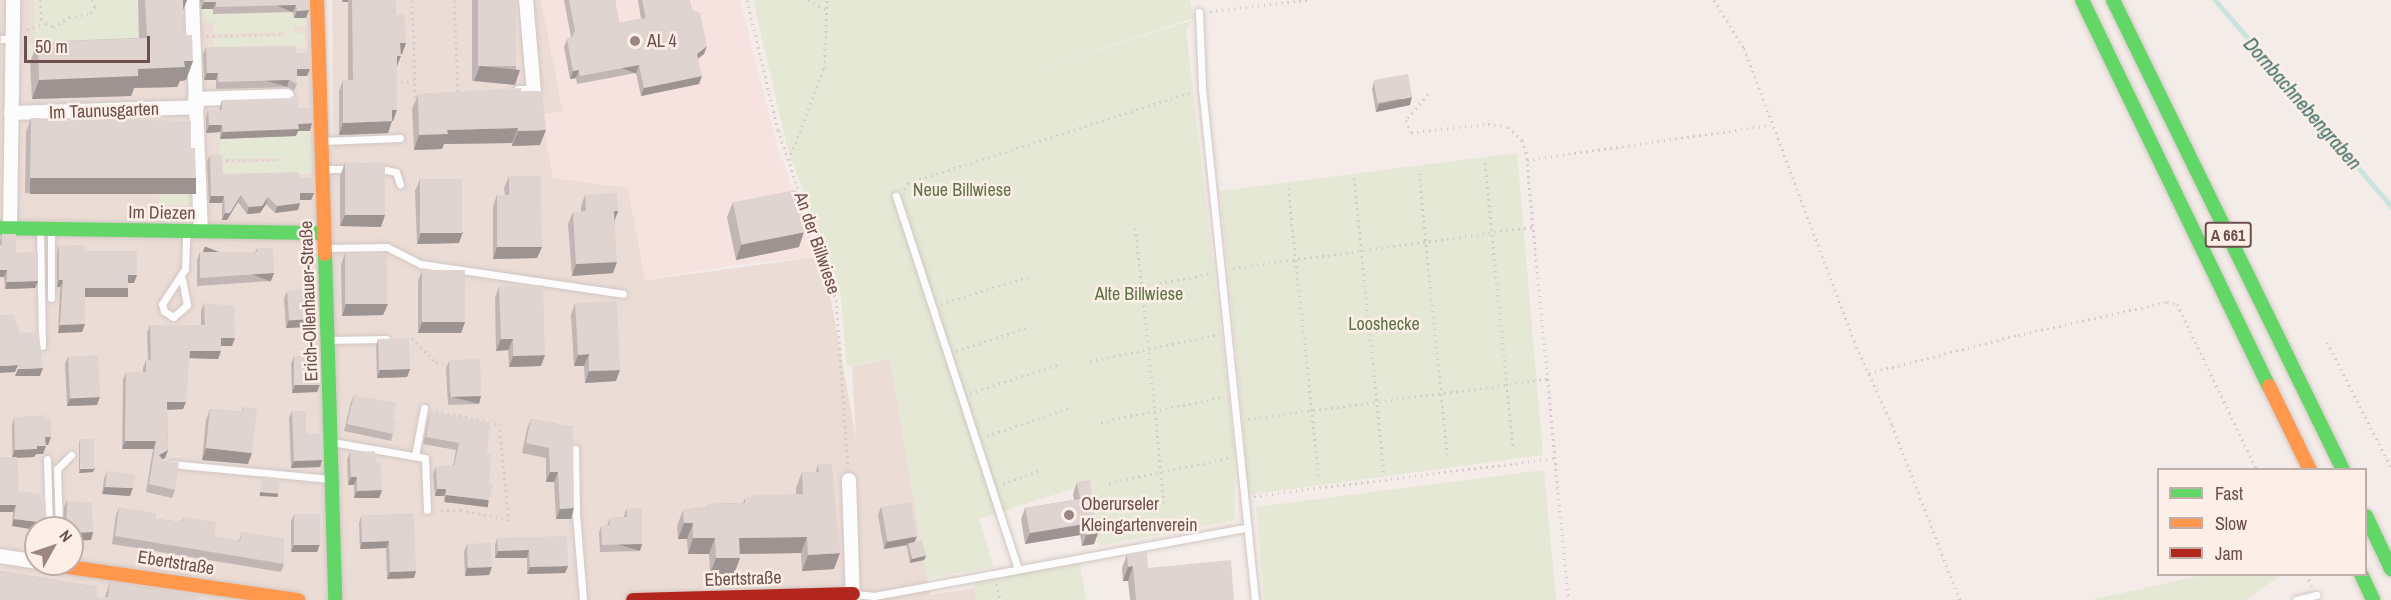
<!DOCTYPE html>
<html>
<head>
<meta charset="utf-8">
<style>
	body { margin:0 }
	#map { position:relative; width:2391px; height:600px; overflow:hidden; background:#f4ece8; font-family:"Archivo Narrow",sans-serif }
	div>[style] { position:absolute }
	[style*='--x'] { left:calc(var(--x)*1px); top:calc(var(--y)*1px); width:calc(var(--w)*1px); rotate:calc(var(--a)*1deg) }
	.residential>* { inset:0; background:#ecdcd6 }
	.commercial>* { inset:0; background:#f6e2df }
	.green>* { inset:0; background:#e5e8d4 }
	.stream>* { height:5px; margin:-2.5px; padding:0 2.5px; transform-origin:2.5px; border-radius:2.5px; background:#cbe3df }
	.path>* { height:3px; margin-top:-1.5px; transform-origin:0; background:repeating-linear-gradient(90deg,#d5ccca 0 1.5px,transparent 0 6px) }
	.roads { filter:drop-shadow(0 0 2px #d1c7c3) drop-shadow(0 0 2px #d1c7c3) }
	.lane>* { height:7px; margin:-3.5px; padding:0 3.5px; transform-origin:3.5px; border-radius:3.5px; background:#fdfcfc }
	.street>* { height:14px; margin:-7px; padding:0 7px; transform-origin:7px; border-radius:7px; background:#fdfcfc }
	.fast>* { height:14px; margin:-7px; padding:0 7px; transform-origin:7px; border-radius:7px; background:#63d668 }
	.slow>* { height:14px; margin:-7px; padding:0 7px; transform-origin:7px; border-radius:7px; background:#ff974d }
	.jam>* { height:14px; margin:-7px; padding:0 7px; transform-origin:7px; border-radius:7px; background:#b3261e }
	.wall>* { inset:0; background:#c1b6b4; transform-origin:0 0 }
	.shaded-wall>* { inset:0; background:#9d9492; transform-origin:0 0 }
	.building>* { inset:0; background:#e0d4d1; transform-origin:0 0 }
	.dots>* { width:16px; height:16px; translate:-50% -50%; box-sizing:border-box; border:3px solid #fcefe8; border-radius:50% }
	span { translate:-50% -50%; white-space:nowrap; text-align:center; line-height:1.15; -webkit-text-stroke:5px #fcefe8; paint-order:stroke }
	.shield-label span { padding:2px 4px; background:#fcefe8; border:2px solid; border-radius:4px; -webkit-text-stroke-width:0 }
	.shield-label { font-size:16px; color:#6d4f4c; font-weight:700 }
	.poi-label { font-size:18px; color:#6d4f4c }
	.left { translate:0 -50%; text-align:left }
	.street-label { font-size:18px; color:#6d4f4c }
	.park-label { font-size:18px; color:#5e7246 }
	.water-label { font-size:20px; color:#42726c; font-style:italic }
	.legend { position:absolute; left:2157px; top:468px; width:210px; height:108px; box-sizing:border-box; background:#fcefe8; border:2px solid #c3afaa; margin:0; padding:8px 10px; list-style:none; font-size:18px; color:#6d4f4c }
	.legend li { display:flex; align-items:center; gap:12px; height:30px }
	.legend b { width:30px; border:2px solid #c3afaa }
	.north { position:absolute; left:24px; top:516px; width:60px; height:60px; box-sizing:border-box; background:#fcefe8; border:2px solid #c3afaa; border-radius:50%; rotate:50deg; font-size:16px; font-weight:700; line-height:24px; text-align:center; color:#6d4f4c }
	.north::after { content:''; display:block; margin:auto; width:21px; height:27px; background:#9c8683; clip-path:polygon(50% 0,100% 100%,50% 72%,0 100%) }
	.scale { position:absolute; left:24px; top:36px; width:126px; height:27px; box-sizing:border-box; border:3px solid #6d4f4c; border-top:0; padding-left:8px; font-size:18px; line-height:21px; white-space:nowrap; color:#6d4f4c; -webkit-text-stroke:4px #fcefe8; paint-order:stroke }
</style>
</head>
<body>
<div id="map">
	<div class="residential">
		<i style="clip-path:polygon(evenodd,0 0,308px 0,315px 149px,333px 149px,332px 0,541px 0,563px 112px,542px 114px,628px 188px,646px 280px,817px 257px,831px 300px,856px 438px,852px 366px,890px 359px,930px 595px,975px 588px,976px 600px,0 600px,0 0,36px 528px,72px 528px,72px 564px,36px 564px,36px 528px)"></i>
	</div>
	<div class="commercial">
		<i style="clip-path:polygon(541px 0,740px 0,777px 146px,817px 257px,735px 265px,645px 280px,628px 188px,553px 178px,541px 114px,563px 112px)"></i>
	</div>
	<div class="green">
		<i style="clip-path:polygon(33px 0,138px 0,139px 58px,29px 62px,29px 44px,34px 44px)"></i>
		<i style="clip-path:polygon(753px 0,1190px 0,1194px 18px,1034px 71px,1193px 20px,1186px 30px,1234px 445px,1235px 520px,1098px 546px,1091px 483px,979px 519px,994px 567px,927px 578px,890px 359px,847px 366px,840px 288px,788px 150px)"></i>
		<i style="clip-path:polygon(200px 9px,213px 9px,214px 14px,292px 12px,294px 18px,306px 17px,306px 26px,293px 26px,294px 33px,306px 33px,306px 47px,201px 54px,201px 46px,213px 46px,213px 38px,285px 36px,284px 32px,213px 34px,213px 22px,201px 22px)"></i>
		<i style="clip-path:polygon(296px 131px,310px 131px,312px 173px,221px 181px,221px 164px,279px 161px,279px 158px,220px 160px,219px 139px,295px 136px)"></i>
		<i style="clip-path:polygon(1517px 153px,1543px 455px,1247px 495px,1243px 419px,1220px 191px)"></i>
		<i style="clip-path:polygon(194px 176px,194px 205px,159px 205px,159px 192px)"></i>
		<i style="clip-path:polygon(1544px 470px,1556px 600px,1264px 600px,1256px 507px)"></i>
		<i style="clip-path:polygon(1079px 563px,1087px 600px,976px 600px,973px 582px)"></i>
		<i style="clip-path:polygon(2207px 574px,2281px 575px,2246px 600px,2091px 600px)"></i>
	</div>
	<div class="stream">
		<i style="--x:2215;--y:0;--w:271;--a:49.5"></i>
	</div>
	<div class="path">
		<i style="--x:40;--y:0;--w:19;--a:87"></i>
		<i style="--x:41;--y:19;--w:14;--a:34"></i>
		<i style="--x:53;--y:27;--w:19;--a:-32"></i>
		<i style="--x:69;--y:17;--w:22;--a:-10"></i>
		<i style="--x:91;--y:13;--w:8;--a:-60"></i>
		<i style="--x:95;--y:6;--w:7;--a:-117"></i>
		<i style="--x:412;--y:0;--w:98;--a:88.2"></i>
		<i style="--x:454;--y:0;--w:94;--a:87.6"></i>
		<i style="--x:747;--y:0;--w:134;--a:76.6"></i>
		<i style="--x:778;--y:130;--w:180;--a:71.2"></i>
		<i style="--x:836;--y:300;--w:166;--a:85.9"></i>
		<i style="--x:808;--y:0;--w:21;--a:28"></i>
		<i style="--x:1714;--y:0;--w:57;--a:58"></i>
		<i style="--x:1744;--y:48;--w:313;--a:69.4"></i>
		<i style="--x:1854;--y:341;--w:92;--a:65.7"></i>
		<i style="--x:1892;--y:425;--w:188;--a:68.8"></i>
		<i style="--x:1210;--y:11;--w:98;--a:-6.5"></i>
		<i style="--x:27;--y:29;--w:19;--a:-16"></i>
		<i style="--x:207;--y:36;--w:76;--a:-1.5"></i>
		<i style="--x:395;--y:82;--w:19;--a:-3"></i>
		<i style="--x:1428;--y:94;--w:34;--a:130"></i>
		<i style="--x:1406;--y:120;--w:13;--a:67"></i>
		<i style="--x:1411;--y:132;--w:77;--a:-5.9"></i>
		<i style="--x:1488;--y:124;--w:20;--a:9"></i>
		<i style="--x:1508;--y:127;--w:19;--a:43"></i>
		<i style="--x:1522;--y:140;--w:13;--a:72"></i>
		<i style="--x:1526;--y:152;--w:450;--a:84.6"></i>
		<i style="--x:220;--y:160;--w:58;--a:0"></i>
		<i style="--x:789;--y:160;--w:98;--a:-69.2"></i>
		<i style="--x:824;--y:68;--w:68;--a:-87.5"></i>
		<i style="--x:1527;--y:160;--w:246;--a:-8.2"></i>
		<i style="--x:1485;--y:163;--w:285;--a:84.4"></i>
		<i style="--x:1419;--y:173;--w:283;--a:84.3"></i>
		<i style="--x:1354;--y:178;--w:295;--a:84.2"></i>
		<i style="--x:1288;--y:188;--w:293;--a:83.9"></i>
		<i style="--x:904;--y:189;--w:7;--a:-56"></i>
		<i style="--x:908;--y:183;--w:298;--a:-17.8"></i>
		<i style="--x:1135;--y:228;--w:59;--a:83.2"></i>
		<i style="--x:1233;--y:268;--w:304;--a:-7.8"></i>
		<i style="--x:941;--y:304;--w:93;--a:-17.5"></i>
		<i style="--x:412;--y:338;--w:34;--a:45"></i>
		<i style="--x:436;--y:362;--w:14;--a:12"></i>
		<i style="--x:2327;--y:342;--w:140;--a:62.9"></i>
		<i style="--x:956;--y:351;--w:77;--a:-18.2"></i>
		<i style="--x:1090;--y:361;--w:129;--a:-11.7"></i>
		<i style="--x:1869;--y:373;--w:154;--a:-14.3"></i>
		<i style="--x:2018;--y:335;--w:153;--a:-12.5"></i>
		<i style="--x:2167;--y:302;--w:10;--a:11"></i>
		<i style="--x:2177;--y:304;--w:184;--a:64.3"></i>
		<i style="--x:970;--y:393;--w:95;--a:-17.9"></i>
		<i style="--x:436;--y:410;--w:65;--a:12.5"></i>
		<i style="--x:499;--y:424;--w:97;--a:84.1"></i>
		<i style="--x:509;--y:520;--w:49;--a:-168.2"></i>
		<i style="--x:461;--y:510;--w:23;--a:180"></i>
		<i style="--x:1248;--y:419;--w:302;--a:-7.6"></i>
		<i style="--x:1101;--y:422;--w:124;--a:-11.7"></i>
		<i style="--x:987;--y:436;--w:87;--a:-18.9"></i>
		<i style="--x:1109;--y:483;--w:122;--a:-11.9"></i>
		<i style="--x:1003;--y:484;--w:40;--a:-21"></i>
		<i style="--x:1254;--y:496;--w:304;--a:-7.2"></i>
		<i style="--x:1164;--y:503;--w:217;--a:-95.8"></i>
		<i style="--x:1142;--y:287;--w:71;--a:-11.3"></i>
		<i style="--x:2306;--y:574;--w:13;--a:63"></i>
		<i style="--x:996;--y:584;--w:17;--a:73"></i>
	</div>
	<div class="roads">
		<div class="lane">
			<i style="--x:1199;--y:12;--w:76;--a:87.7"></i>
			<i style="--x:1202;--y:88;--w:515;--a:84.09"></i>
			<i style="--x:0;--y:39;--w:11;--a:0"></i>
			<i style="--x:322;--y:141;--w:78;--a:-2.2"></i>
			<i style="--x:376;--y:168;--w:20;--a:11"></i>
			<i style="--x:396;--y:172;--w:13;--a:72"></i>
			<i style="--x:322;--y:169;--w:28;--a:0"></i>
			<i style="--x:896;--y:196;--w:392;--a:71.9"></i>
			<i style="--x:40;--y:229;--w:117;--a:89"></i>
			<i style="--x:51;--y:229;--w:69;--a:90"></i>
			<i style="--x:327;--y:248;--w:60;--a:-1"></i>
			<i style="--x:387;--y:247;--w:38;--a:27"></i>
			<i style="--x:421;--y:264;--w:204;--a:8.4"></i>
			<i style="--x:182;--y:279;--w:26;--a:79"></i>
			<i style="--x:187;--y:305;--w:18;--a:139"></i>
			<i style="--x:173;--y:317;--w:11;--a:-146"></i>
			<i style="--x:164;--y:311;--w:7;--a:-106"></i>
			<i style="--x:162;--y:304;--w:42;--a:-56.7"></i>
			<i style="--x:185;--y:269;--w:38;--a:-88"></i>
			<i style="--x:328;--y:340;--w:58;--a:-1"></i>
			<i style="--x:332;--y:442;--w:94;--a:9.8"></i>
			<i style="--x:425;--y:458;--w:52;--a:87.8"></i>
			<i style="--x:575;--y:449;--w:65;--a:89.1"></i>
			<i style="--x:576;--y:514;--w:86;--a:85.3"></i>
			<i style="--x:415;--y:456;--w:49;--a:-79.4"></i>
			<i style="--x:47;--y:459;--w:69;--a:88.3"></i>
			<i style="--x:171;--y:464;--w:160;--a:5.4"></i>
			<i style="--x:59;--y:528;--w:59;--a:-91.9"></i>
			<i style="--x:57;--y:469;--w:20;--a:-45"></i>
			<i style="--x:855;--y:594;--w:19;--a:6"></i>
			<i style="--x:874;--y:596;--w:377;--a:-10.4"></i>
			<i style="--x:2296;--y:600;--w:21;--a:-14"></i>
		</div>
		<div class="street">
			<i style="--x:192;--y:0;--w:231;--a:87.8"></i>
			<i style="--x:519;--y:93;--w:15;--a:0"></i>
			<i style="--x:534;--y:93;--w:93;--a:-94.9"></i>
			<i style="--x:195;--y:99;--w:92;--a:-1.9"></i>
			<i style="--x:11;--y:113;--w:186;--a:-1.8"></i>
			<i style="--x:10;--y:228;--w:228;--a:-89.2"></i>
			<i style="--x:849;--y:480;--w:120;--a:88.1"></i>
			<i style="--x:0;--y:556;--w:36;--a:9"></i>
		</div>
		<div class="fast">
			<i style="--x:2082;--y:0;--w:429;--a:64.2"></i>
			<i style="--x:2113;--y:0;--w:523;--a:63.92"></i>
			<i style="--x:0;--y:228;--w:324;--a:0.9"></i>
			<i style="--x:325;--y:254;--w:346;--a:88.3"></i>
			<i style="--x:2366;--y:516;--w:59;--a:64.7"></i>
			<i style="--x:2361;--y:574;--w:29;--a:65"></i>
		</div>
		<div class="slow">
			<i style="--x:317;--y:0;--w:254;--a:88.2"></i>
			<i style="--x:2269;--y:386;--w:93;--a:64"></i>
			<i style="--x:48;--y:564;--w:253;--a:8.2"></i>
		</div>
		<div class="jam">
			<i style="--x:633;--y:600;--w:220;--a:-1.6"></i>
		</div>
	</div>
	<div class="wall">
		<i style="clip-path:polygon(138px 0,187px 0,183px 10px,184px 35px,193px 61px,186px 80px,180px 81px,177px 87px,134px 88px,131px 96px,32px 99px,30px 62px,38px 42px,139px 38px)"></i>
		<i style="clip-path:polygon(200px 0,308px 0,309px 10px,306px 18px,294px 18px,293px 12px,213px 14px,213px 9px,201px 9px)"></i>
		<i style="clip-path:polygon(342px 0,395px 0,396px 15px,406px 43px,402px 54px,401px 54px,397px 67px,393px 121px,392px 121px,388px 133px,339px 135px,339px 91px,343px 80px,348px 80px,348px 2px,342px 2px)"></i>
		<i style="left:472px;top:0;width:44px;height:81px"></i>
		<i style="clip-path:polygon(564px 0,615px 0,619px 23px,641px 19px,638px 0,689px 0,704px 54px,698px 58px,699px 84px,641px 96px,636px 73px,577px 84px,576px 78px,570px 79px,564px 47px,567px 39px,571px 37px)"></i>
		<i style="clip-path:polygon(206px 47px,296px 53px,310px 69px,307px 76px,297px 76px,297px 84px,294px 91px,287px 87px,216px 89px,216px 80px,204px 80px,203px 54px)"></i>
		<i style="clip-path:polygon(1374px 81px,1410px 105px,1376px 112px,1372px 89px)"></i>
		<i style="clip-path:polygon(521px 91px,540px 145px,512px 146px,512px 143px,444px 144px,442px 149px,414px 150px,412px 109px,418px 94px)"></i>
		<i style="clip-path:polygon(222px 100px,298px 108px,310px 131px,298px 131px,296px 136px,220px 139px,220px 132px,206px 133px,206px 118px,208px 110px,219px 110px)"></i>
		<i style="clip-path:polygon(31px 118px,190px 192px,25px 193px,26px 132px)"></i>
		<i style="clip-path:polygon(210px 155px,223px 174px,300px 178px,314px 193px,311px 200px,300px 200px,300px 203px,298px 210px,275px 213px,266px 204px,260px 213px,247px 214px,238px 202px,227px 220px,222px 220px,222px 203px,209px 203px,207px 162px)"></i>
		<i style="clip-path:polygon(345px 163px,381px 227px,340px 226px,340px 175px)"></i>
		<i style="clip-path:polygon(509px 176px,542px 247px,537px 258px,493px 259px,493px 206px,497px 195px,505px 195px,504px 188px)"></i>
		<i style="clip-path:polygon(420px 179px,459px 243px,417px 244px,415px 191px)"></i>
		<i style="clip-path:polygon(585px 195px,618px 211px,615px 220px,613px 273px,572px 276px,568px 224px,573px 212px,581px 212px,581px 206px)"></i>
		<i style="clip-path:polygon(733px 202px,799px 247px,736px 260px,727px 217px)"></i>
		<i style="clip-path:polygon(2px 234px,38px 281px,35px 288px,5px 289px,4px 277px,0 277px,0 240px)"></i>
		<i style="clip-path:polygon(59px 245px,85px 251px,134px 283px,128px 283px,128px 288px,125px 296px,85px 296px,82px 332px,58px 333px,60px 287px,57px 287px,57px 253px)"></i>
		<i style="clip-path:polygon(257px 248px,274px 273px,271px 281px,197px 286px,197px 260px,200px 252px,255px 252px)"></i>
		<i style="clip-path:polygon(345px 253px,388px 304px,383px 315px,342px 316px,341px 265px)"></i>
		<i style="clip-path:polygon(422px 270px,465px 322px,461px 333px,418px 333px,418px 281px)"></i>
		<i style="clip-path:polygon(499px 286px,541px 366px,509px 367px,508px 350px,496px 351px,495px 298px)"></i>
		<i style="clip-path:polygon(287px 291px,307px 327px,286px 328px,284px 298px)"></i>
		<i style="clip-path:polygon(204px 303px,232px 346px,221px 346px,221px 351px,218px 359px,189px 358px,183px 409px,167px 410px,168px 450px,165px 458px,162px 459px,175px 490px,172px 498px,146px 492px,153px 449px,122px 449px,123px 380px,126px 372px,143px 372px,143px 368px,146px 360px,148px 360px,147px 333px,150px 325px,201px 325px,201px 311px)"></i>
		<i style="clip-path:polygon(575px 303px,616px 381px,585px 383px,584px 366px,574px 366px,571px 315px)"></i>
		<i style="clip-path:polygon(378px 339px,410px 369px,407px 377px,377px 378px,376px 346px)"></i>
		<i style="clip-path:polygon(68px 356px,97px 405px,67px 406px,65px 364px)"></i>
		<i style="clip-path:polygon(294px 356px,320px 384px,317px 392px,292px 393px,291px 364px)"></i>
		<i style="clip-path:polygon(449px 361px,479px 404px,448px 405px,446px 368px)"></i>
		<i style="clip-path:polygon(354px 395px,393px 418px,393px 434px,391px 441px,344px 431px,351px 402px)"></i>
		<i style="clip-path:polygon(243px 407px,248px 464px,202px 460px,206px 420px,210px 409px,242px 412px)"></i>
		<i style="clip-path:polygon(292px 411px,322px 460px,320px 467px,291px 468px,289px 418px)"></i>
		<i style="clip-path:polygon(431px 411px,487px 453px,487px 507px,444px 502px,444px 496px,435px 496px,433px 474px,436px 467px,453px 466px,456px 450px,423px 444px,429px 418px)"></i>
		<i style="clip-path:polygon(14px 417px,45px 419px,51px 437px,48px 445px,46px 445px,43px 454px,36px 454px,34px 457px,17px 458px,18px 491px,47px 523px,45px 528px,12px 526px,13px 512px,12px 425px)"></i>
		<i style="clip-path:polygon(531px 419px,573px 427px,571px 519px,556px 519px,554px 482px,546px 482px,546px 458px,522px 453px,527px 429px)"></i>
		<i style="clip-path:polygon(80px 439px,93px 472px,79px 473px,79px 443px)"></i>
		<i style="clip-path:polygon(350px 452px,376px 462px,382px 490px,379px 498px,354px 498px,354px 485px,348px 485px,347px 460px)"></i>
		<i style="clip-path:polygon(818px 464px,834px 569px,802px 571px,801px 553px,740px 554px,740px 558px,734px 574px,710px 574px,709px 554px,688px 554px,687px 539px,678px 539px,677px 526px,683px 510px,708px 507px,709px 504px,743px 503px,745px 498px,796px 494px,796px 488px,802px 472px,816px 472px)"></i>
		<i style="clip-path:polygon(107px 471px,130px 496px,102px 494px,104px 479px)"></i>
		<i style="clip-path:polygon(1077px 482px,1098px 533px,1094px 544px,1082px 546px,1080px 535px,1025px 544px,1021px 519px,1025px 508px,1074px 500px,1073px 494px)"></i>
		<i style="clip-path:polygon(67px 500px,93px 532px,91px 540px,72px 528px,63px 528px,64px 507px)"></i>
		<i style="clip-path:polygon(119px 507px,156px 519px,181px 522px,183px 517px,214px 537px,239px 541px,242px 532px,284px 564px,281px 572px,112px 544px,116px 515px)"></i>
		<i style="clip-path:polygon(881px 507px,917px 536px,915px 541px,926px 556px,924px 560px,910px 563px,907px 547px,907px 545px,884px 549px,878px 515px)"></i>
		<i style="clip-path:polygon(626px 508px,640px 551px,600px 552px,599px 533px,601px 526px,607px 526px,610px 518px,624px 517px)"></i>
		<i style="clip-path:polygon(294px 514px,320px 544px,317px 552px,291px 552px,291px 522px)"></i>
		<i style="clip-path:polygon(414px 514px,414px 578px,387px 579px,386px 548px,360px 549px,359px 523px,361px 516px)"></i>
		<i style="clip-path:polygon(497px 538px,568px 566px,565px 573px,527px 574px,527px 558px,495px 558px,495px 545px)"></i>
		<i style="clip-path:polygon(467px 544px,492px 567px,489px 575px,465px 576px,464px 552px)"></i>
		<i style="clip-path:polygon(1127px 554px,1148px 568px,1234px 600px,1130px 600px,1128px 581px,1123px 581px,1122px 568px)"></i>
		<i style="clip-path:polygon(0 571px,97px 587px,97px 597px,105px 597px,110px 582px,197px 596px,197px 600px,0 600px)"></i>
	</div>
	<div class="shaded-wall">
		<i style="clip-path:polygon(179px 0,187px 0,183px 10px,175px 10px)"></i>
		<i style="clip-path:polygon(343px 0,348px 0,348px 2px,342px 2px)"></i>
		<i style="clip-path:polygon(204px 2px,216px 2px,213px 9px,201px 9px)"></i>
		<i style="left:296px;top:5px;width:8px;height:80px;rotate:113deg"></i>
		<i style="clip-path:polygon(309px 10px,306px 18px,294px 18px,297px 11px)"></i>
		<i style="clip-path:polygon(400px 43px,406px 43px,402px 54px,396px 55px)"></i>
		<i style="clip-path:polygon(707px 46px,704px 54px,694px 62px,697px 54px)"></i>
		<i style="clip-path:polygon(397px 56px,401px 56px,396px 68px)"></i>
		<i style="clip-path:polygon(184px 61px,193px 61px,186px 80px,180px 81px,177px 87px,134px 88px,131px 96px,32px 99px,39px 80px,138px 69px)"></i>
		<i style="left:639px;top:65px;width:9px;height:60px;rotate:111deg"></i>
		<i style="clip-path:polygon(480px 66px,520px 70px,515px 85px,474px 81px)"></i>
		<i style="clip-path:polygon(297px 69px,310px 69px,307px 76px,294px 76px)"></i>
		<i style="clip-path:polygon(579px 70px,576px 78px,570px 79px,573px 71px)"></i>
		<i style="clip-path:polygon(207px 73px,218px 73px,216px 80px,204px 80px)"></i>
		<i style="clip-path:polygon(702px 76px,699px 84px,641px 96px,644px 88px)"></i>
		<i style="left:289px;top:80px;width:7px;height:71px;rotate:106deg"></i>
		<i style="clip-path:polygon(1412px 97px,1410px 105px,1376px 112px,1379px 104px)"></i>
		<i style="clip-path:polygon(392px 110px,397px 110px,393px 121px,388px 121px)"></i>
		<i style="clip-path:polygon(392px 121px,388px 133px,339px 135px,343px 123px)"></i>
		<i style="clip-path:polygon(312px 123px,310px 131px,298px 131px,296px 136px,220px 139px,223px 132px,298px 124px)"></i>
		<i style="clip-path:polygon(209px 125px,222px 125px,220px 132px,206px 133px)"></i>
		<i style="clip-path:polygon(518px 128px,512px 143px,444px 144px,442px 149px,414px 150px,419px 135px,447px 130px)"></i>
		<i style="clip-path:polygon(546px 130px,540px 145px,512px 146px,518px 131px)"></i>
		<i style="left:30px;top:178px;width:166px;height:16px"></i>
		<i style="clip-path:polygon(300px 193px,314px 193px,311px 200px,297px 200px)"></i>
		<i style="clip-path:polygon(241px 195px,238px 202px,227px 220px,222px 220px,225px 213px)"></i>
		<i style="clip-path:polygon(211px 196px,224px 196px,222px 203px,209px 203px)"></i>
		<i style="clip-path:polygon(268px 197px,266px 204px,260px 213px,247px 214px,249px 207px)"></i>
		<i style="clip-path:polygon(300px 203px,298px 210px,275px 213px,277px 206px)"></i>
		<i style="clip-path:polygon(614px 211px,618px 211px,614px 222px)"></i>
		<i style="clip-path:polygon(345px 215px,385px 215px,381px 227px,340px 226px)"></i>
		<i style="clip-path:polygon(463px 232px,459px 243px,417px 244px,421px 233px)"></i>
		<i style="clip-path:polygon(804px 232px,799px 247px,736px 260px,741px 245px)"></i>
		<i style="clip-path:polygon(497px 247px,542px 247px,537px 258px,493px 259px)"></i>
		<i style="clip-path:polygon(617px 262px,613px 273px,572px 276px,576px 264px)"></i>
		<i style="clip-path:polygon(0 270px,7px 270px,4px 277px,0 277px)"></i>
		<i style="left:274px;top:273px;width:9px;height:74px;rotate:111deg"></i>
		<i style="clip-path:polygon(128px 275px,137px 275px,134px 283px,125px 283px)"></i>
		<i style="clip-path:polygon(59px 280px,63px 280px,60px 287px,57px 287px)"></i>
		<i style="clip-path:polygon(38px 281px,35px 288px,5px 289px,7px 282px)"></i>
		<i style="left:85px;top:288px;width:43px;height:9px"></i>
		<i style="clip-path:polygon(346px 304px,388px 304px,383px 315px,342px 316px)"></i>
		<i style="clip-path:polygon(310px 319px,307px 327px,286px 328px,289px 320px)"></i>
		<i style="clip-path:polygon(422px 322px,465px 322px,461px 333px,418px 333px)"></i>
		<i style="clip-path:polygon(85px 324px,82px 332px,58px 333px,60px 325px)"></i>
		<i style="clip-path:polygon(221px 338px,235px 338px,232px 346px,218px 346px)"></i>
		<i style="clip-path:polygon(501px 339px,513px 339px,508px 350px,496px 351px)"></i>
		<i style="clip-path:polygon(190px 351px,221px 351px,218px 359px,187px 358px)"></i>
		<i style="clip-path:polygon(589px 354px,584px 366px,574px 366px,578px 355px)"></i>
		<i style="clip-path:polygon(545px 355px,541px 366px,509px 367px,513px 356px)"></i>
		<i style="clip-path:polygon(18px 365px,15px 372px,0 373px,0 366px)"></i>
		<i style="clip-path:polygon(43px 368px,40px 376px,15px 376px,18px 369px)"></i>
		<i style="clip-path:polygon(410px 369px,407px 377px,377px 378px,380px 370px)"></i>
		<i style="clip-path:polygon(620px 370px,616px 381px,585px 383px,589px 371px)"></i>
		<i style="clip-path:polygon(320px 384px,317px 392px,292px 393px,295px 385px)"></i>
		<i style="left:481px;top:396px;width:8px;height:31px;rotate:104deg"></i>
		<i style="clip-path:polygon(100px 397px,97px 405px,67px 406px,70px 398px)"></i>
		<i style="clip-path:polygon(167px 402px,186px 402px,183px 409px,165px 410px)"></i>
		<i style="clip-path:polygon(45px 437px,51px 437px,48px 445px,42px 445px)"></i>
		<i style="clip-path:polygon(125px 441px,156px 441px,153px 449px,122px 449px)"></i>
		<i style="clip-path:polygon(37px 446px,46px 446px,43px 454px,36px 454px,34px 457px,12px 458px,15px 450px)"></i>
		<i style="clip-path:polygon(206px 448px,252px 453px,248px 464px,202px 460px)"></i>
		<i style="clip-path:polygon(168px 450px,165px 458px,156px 463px,159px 455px)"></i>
		<i style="clip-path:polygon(322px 460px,320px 467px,291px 468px,294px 461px)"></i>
		<i style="clip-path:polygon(95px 468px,93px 472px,79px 473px,81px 469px)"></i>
		<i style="clip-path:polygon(550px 472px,558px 472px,554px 482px,546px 482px)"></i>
		<i style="clip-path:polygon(351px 477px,357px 477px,354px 485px,348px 485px)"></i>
		<i style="clip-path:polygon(105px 487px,133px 488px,130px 496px,102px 494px)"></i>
		<i style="clip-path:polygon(437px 489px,446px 489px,444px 496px,435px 496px)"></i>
		<i style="clip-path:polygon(382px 490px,379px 498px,354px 498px,357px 491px)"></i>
		<i style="left:260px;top:492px;width:18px;height:4px;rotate:3deg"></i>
		<i style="left:446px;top:495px;width:43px;height:7px;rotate:7deg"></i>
		<i style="clip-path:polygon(0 505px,16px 505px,13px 512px,0 512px)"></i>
		<i style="clip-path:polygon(574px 508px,571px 519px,556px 519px,560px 509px)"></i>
		<i style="clip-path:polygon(14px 519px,47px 523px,45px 528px,36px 528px,36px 530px,12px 526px)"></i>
		<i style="clip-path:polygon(684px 523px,693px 523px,687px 539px,678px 539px)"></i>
		<i style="clip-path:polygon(1084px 524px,1080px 535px,1025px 544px,1030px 533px)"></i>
		<i style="clip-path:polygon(93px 532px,91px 540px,72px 541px,72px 533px)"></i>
		<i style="clip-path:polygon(1098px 533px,1094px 544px,1082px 546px,1086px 535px)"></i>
		<i style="clip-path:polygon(917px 536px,914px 543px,908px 543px,907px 545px,884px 549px,887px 541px)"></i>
		<i style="clip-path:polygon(807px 537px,801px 553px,734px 554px,739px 538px)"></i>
		<i style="clip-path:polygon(693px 538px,715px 538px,709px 554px,688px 554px)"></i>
		<i style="clip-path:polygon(389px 541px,386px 548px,360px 549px,362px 542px)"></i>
		<i style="clip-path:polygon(320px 544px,317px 552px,291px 552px,294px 545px)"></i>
		<i style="left:642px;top:544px;width:7px;height:40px;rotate:106deg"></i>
		<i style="clip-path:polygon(529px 550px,527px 558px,495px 558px,498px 551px)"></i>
		<i style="clip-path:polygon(840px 553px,834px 569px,802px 571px,808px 555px)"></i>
		<i style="clip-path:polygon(926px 556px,924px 560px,910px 563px,911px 559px)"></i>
		<i style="clip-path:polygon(716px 558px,740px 558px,734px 574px,710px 574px)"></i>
		<i style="clip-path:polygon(568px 566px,565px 573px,527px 574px,530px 567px)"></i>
		<i style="clip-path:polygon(1133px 566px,1128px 581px,1123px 581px,1128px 567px)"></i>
		<i style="clip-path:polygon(492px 567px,489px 575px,465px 576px,467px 568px)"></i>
		<i style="clip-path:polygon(416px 571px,414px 578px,387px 579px,390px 572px)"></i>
	</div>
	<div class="building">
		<i style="clip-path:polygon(145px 0,183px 0,184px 35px,192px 35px,193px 61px,184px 61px,185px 67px,138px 69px,138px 76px,39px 80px,38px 42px,147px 38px)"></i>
		<i style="clip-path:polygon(204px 0,308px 0,309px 10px,297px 11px,296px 5px,216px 7px,216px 2px,204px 2px)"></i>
		<i style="clip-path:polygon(352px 0,395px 0,396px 15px,405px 14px,406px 43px,400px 43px,401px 56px,397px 56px,397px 110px,392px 110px,392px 121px,343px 123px,343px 80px,353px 80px)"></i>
		<i style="left:478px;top:0;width:38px;height:66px"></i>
		<i style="clip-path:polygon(569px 0,615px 0,619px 23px,646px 18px,642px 0,689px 0,691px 9px,700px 13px,707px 46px,697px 54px,702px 76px,644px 88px,639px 65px,580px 76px,579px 70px,573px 71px,567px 39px,572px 37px,575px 31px)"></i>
		<i style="clip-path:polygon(0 27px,1px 27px,0 114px)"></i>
		<i style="clip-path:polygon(296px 46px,296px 53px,309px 53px,310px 69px,297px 69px,297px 84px,289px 80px,218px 82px,218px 73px,207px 73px,206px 47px)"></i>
		<i style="left:1408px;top:74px;width:23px;height:35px;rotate:80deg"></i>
		<i style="clip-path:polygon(521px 88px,521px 91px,542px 91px,546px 130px,518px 131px,518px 128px,447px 130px,448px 134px,419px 135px,418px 94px)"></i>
		<i style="clip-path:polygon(297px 93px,298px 108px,312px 108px,312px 123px,298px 124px,299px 129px,223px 132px,222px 125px,209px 125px,208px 110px,222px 110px,222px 100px,290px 98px)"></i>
		<i style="clip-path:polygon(31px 118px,191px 121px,191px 148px,195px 148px,196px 178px,30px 178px)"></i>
		<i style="clip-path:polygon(210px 155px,222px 155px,223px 174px,299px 172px,300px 178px,313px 178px,314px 193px,300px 193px,300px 203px,277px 206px,268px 197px,262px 206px,249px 207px,241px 195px,230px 213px,225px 213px,224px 196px,211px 196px)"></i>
		<i style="left:345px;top:163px;width:40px;height:52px"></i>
		<i style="clip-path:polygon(509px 176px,541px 176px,542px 247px,497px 247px,497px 195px,509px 195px)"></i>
		<i style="left:420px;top:179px;width:42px;height:54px"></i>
		<i style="left:796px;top:190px;width:43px;height:64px;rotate:79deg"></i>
		<i style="clip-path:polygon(617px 193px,618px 211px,614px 211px,617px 262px,576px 264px,573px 212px,586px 211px,585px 195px)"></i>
		<i style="clip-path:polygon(2px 234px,16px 234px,16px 253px,38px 252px,38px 281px,7px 282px,7px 270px,0 270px,0 245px,2px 245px)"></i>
		<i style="clip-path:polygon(59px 245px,85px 245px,85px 251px,137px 251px,137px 275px,128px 275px,128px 288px,85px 288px,85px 324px,60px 325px,63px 280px,59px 280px)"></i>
		<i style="clip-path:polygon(257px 248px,273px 248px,274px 273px,200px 278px,200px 252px,257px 252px)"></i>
		<i style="left:345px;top:253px;width:42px;height:51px"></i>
		<i style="left:422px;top:270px;width:43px;height:52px"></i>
		<i style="clip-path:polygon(543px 285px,545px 355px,513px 356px,513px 339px,501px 339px,499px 286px)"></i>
		<i style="left:308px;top:289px;width:30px;height:21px;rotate:86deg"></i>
		<i style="clip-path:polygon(617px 301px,620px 370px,589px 371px,589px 354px,578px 355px,575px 303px)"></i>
		<i style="clip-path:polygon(204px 303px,234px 306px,235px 338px,221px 338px,221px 351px,190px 351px,186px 402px,167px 402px,168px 450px,159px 455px,164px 461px,179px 462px,175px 490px,149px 484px,156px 441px,125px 441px,126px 372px,146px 372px,146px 360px,151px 360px,150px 325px,205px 325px)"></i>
		<i style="clip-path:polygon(0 315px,14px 315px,20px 333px,39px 332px,43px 368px,18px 369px,18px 365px,0 366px)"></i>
		<i style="left:409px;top:338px;width:31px;height:31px;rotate:88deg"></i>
		<i style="left:98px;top:355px;width:42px;height:30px;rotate:87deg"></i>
		<i style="left:294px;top:356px;width:26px;height:29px"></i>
		<i style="left:480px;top:359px;width:37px;height:31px;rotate:88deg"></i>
		<i style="clip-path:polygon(354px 395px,396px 403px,393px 418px,396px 419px,393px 434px,347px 424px)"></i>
		<i style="clip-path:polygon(243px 407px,257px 408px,252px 453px,206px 448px,210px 409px,243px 412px)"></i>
		<i style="clip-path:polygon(292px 411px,306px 411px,306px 434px,322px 434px,322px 460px,294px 461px)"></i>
		<i style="clip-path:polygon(431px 411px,490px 423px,487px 453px,491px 454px,489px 484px,493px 485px,489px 500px,446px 495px,446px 489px,437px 489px,436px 467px,454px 466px,459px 443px,426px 437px)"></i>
		<i style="clip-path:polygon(45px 415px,45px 419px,51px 419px,51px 437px,45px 437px,46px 446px,37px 446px,37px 449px,15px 450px,14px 417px)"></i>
		<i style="clip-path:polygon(531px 419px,573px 427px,574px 508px,560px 509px,558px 472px,550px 472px,549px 448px,526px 443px)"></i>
		<i style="left:80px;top:439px;width:14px;height:30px"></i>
		<i style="clip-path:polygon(375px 451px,376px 462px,381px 462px,382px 490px,357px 491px,357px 477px,351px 477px,350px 452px)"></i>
		<i style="clip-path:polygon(0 457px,17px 457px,18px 491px,45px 495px,47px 523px,14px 519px,16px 505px,0 505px)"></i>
		<i style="clip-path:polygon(818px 464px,832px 464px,840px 553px,808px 555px,807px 537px,739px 538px,740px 558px,716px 558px,715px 538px,693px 538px,693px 523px,684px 523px,683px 510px,709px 507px,709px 504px,745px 503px,745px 498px,757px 495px,803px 494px,802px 472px,819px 472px)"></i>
		<i style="clip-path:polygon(107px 471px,135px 475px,133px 488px,105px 487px)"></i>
		<i style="left:262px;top:476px;width:18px;height:16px;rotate:6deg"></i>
		<i style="clip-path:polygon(1090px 480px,1098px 533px,1086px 535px,1084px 524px,1030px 533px,1025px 508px,1080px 499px,1077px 482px)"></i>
		<i style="clip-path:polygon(67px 500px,92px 503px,93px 532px,72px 533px,72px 528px,66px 528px)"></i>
		<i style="left:911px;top:502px;width:35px;height:30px;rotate:80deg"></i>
		<i style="clip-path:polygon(119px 507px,156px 513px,156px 519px,182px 522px,183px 517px,216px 522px,214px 537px,240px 541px,242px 532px,284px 538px,284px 564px,115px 536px)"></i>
		<i style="clip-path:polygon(626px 508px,642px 508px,642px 544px,602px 545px,601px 526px,610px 525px,610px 518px,627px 517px)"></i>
		<i style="left:294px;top:514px;width:26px;height:31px"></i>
		<i style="clip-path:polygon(414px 514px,416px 571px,390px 572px,389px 541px,362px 542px,361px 516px)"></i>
		<i style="clip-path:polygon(567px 536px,568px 566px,530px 567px,529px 550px,498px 551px,497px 538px)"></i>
		<i style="left:922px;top:540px;width:16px;height:14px;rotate:76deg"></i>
		<i style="left:491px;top:543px;width:24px;height:24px;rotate:88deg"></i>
		<i style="clip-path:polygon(1147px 552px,1148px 568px,1231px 560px,1234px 600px,1136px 600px,1133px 566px,1128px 567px,1127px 554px)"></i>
		<i style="clip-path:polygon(0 571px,97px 587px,97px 597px,108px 597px,110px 582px,197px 596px,197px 600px,0 600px)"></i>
	</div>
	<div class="dots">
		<i style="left:635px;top:41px;background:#9c8683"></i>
		<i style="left:1069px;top:515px;background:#9c8683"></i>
	</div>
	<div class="shield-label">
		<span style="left:2228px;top:235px">A 661</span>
	</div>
	<div class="poi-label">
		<span class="left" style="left:647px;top:41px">AL 4</span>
		<span class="left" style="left:1081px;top:515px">Oberurseler<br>Kleingartenverein</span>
	</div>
	<div class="street-label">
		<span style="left:104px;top:111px;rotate:-2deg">Im Taunusgarten</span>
		<span style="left:162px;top:213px;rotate:1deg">Im Diezen</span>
		<span style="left:817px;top:243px;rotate:71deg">An der Billwiese</span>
		<span style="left:309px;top:301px;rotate:-92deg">Erich-Ollenhauer-Straße</span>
		<span style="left:176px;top:563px;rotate:9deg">Ebertstraße</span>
		<span style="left:743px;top:579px;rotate:-2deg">Ebertstraße</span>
	</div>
	<div class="park-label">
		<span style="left:962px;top:190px">Neue Billwiese</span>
		<span style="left:1139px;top:294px">Alte Billwiese</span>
		<span style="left:1384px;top:324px">Looshecke</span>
	</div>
	<div class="water-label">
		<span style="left:2303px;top:103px;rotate:49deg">Dornbachnebengraben</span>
	</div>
	<ul class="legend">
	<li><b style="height:8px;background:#63d668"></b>Fast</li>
	<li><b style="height:8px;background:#ff974d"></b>Slow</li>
	<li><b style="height:8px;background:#b3261e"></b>Jam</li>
	</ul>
	<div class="north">N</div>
	<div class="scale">50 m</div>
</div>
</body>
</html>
